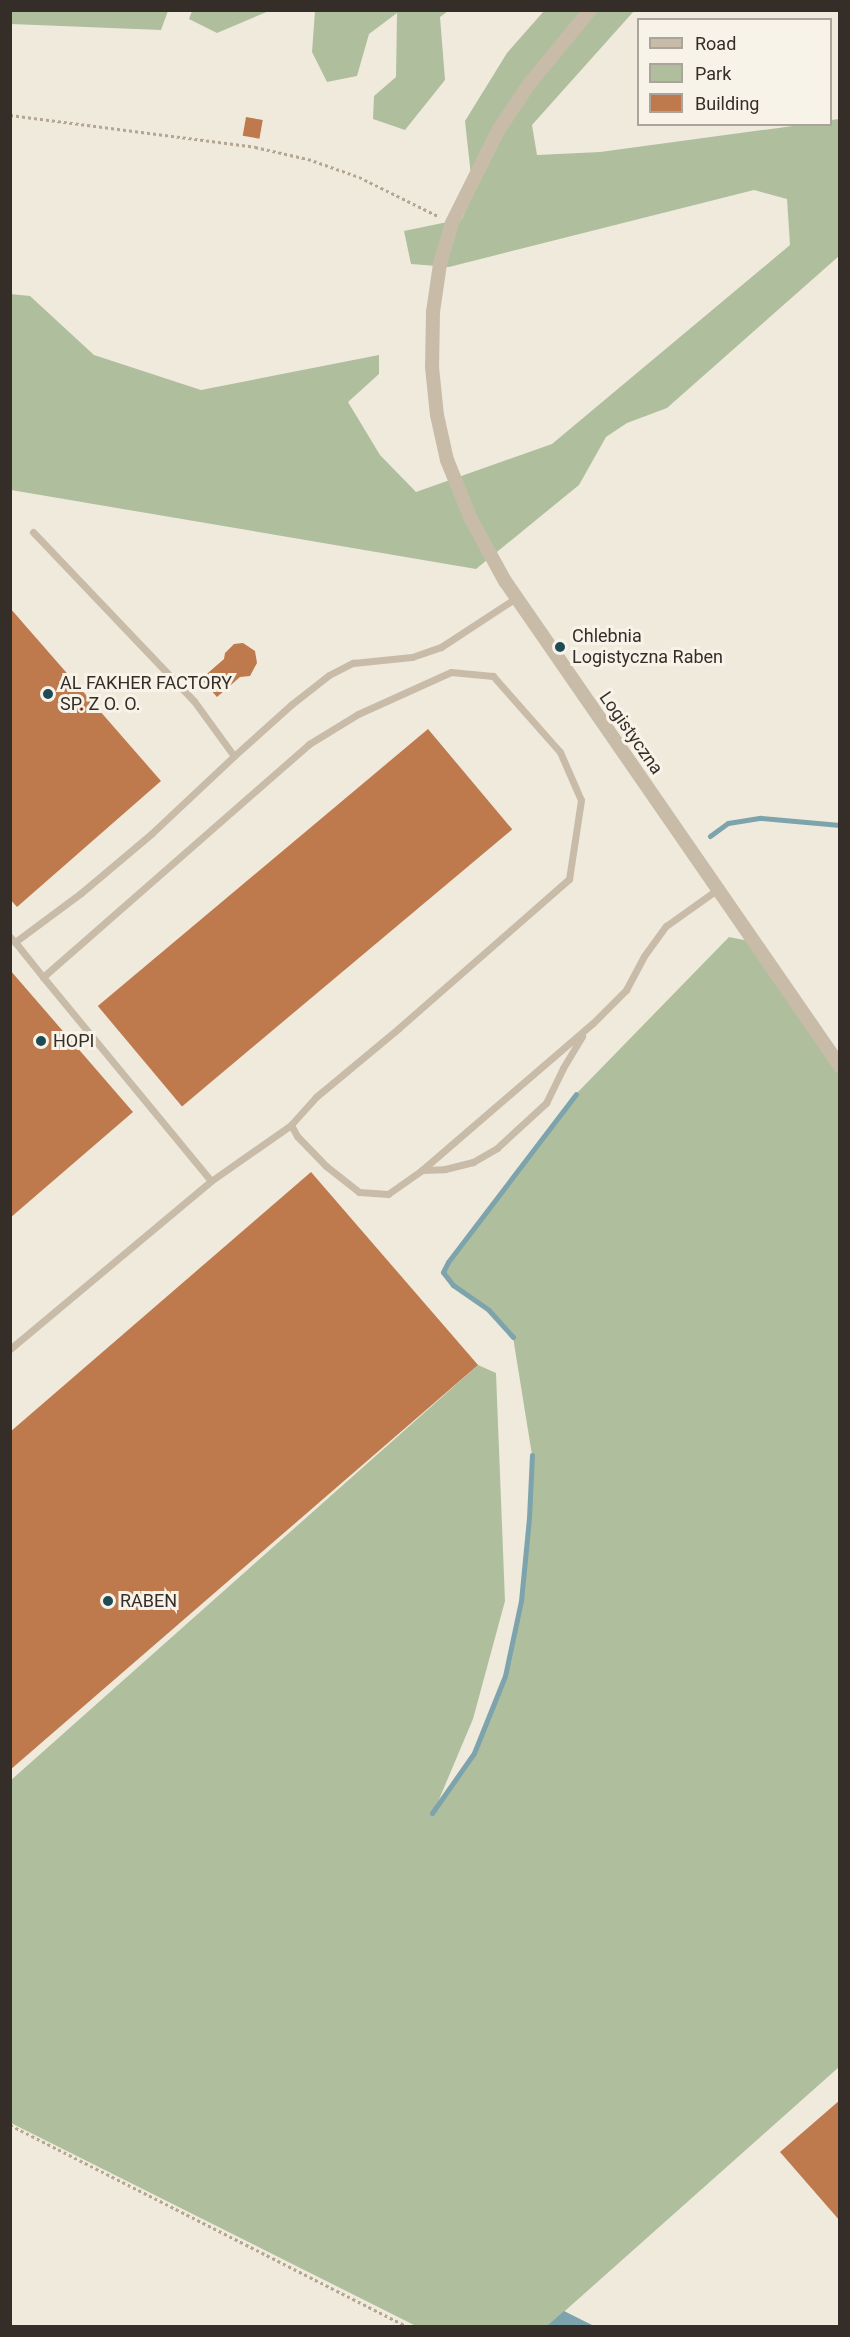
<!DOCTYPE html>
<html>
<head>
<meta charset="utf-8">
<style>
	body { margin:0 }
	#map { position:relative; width:850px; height:2337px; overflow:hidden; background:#f0eadc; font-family:Roboto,sans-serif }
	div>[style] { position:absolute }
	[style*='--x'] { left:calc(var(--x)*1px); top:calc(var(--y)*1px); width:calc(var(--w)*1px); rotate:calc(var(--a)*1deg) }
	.green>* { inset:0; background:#afbf9d }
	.water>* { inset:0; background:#7da3ac }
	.stream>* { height:5px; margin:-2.5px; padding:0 2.5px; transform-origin:2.5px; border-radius:2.5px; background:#7da3ac }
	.building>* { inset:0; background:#be794c; transform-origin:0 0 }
	.path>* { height:3px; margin-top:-1.5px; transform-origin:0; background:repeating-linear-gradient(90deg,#b4a693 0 3px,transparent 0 6px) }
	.lane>* { height:7px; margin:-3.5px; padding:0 3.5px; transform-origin:3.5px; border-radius:3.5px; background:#c8bca9 }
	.street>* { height:14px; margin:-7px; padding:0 7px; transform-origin:7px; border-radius:7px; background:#c8bca9 }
	.dots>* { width:16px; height:16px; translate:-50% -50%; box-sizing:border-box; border:3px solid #f8f3e9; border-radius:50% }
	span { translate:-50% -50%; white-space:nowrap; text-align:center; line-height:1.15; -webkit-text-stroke:6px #f8f3e9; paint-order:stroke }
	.poi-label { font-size:18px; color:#352e28 }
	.left { translate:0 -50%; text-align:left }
	.street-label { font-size:18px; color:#352e28 }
	.frame { position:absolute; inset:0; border:12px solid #352e28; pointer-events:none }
	.legend { position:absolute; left:637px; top:18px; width:195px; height:108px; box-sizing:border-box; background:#f8f3e9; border:2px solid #aaa49c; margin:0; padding:8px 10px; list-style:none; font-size:18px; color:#352e28 }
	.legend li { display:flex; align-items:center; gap:12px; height:30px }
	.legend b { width:30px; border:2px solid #aaa49c }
</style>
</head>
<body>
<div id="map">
	<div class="green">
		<i style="clip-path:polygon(11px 10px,168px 10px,168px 11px,161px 30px,11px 24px)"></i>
		<i style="clip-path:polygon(192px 11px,192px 10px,269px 11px,217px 33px,189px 19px)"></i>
		<i style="clip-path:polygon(315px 11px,448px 11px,440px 17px,445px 80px,405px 130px,373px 119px,374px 96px,396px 77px,397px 13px,369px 34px,357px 76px,327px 82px,312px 52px)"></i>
		<i style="clip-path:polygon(544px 11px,634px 11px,532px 125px,537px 155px,600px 152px,800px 125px,830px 124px,831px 120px,839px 119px,839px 256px,667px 408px,627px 423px,606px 437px,579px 485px,476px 569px,11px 490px,10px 294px,30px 296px,94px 355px,201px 390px,379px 355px,379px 374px,348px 402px,380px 455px,416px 492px,552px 444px,790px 245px,787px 199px,754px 190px,449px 267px,411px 264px,404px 231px,462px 219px,473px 194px,465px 121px,507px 53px)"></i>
		<i style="clip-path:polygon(729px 937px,754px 942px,839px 1066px,839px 2067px,548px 2326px,416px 2326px,11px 2123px,10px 1781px,478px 1365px,496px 1373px,505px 1601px,473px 1719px,435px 1809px,474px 1753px,505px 1676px,521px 1601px,529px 1518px,532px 1455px,513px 1337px,489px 1310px,453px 1285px,443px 1272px,448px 1262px,576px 1094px)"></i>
	</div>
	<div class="water">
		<i style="clip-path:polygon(564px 2311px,594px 2326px,547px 2326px)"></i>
	</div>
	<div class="stream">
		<i style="--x:710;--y:836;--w:22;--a:-36"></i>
		<i style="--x:728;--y:823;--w:33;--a:-9"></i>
		<i style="--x:761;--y:818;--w:79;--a:5.1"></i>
		<i style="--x:513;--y:1337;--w:36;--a:-132"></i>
		<i style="--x:489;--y:1310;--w:44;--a:-145.2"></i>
		<i style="--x:453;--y:1285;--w:16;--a:-128"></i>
		<i style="--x:443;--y:1272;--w:11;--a:-63"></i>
		<i style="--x:448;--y:1262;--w:211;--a:-52.7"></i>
		<i style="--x:432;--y:1813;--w:73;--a:-55"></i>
		<i style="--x:474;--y:1753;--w:83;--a:-68.1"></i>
		<i style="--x:505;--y:1676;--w:77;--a:-78"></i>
		<i style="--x:521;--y:1601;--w:83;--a:-84.5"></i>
		<i style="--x:529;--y:1518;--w:63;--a:-87.3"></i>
	</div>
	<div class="building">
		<i style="left:246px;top:117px;width:17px;height:19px;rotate:10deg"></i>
		<i style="clip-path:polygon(10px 608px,161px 781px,17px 907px,10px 899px)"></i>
		<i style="clip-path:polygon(243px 643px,255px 651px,257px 663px,250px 676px,240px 677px,217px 697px,201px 679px,224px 659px,225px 653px,234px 644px)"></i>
		<i style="left:428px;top:729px;width:131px;height:431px;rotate:50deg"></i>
		<i style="clip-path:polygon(10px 970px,133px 1112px,10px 1218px)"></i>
		<i style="clip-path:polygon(311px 1172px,478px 1365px,10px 1770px,10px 1432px)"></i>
		<i style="clip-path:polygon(840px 2100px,840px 2221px,780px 2152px)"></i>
	</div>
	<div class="path">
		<i style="--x:10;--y:115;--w:247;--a:7.4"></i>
		<i style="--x:255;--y:147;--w:54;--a:12.8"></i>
		<i style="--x:308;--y:159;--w:54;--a:19.4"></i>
		<i style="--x:359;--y:177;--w:90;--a:26.3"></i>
		<i style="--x:10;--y:2125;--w:444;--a:26.9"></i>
	</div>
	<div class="lane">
		<i style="--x:33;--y:532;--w:233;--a:46.4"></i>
		<i style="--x:194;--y:701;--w:68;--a:54"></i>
		<i style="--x:234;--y:756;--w:78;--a:-41.9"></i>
		<i style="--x:292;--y:704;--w:47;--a:-38.1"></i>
		<i style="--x:329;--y:675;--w:27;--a:-27"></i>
		<i style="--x:353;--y:663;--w:59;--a:-5.8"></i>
		<i style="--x:412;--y:657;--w:31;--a:-19"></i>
		<i style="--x:441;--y:647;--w:90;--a:-33.2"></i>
		<i style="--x:10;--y:937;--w:7;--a:45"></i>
		<i style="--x:15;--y:942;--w:82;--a:-36.6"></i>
		<i style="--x:81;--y:893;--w:92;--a:-40.1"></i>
		<i style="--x:151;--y:834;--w:114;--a:-43.2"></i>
		<i style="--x:15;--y:942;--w:45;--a:51.3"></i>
		<i style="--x:43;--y:977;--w:354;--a:-41.2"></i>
		<i style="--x:309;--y:744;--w:57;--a:-31.5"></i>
		<i style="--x:358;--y:714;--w:102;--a:-24.3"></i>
		<i style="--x:451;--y:672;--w:42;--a:5.4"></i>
		<i style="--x:493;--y:676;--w:101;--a:48.6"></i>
		<i style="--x:560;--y:752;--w:52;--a:66.4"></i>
		<i style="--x:581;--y:800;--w:80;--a:98.6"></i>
		<i style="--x:569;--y:879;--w:226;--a:138.8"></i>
		<i style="--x:399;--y:1028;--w:108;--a:140.3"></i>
		<i style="--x:316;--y:1097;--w:38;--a:132"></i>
		<i style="--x:291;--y:1125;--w:13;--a:61"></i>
		<i style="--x:297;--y:1136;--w:42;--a:46"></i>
		<i style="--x:326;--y:1166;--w:42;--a:38.2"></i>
		<i style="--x:359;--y:1192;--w:29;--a:4"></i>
		<i style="--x:388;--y:1194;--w:42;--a:-35.2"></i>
		<i style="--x:422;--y:1170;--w:225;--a:-40.7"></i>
		<i style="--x:593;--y:1023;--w:47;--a:-45"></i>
		<i style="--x:626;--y:990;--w:38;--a:-62"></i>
		<i style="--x:644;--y:956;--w:37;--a:-54"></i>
		<i style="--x:666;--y:926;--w:64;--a:-35.4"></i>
		<i style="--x:43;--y:977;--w:264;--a:50.5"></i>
		<i style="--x:211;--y:1181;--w:98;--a:-35"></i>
		<i style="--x:422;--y:1170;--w:23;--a:-2"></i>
		<i style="--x:445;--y:1169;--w:29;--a:-14"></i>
		<i style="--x:473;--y:1162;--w:28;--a:-30"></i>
		<i style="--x:497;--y:1148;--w:67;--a:-42.6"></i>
		<i style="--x:546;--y:1103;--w:39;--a:-64"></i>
		<i style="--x:563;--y:1068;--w:37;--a:-59"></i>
		<i style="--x:10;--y:1349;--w:262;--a:-39.9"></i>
	</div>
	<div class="street">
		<i style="--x:590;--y:10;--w:94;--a:129.4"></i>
		<i style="--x:530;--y:83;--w:55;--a:124"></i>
		<i style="--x:499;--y:129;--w:105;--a:116.6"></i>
		<i style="--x:452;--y:223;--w:43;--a:106.3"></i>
		<i style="--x:440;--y:264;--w:49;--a:98.3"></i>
		<i style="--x:433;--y:312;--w:55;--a:91"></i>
		<i style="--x:432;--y:367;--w:48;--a:84.1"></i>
		<i style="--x:437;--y:415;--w:46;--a:77.5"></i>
		<i style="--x:447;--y:460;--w:64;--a:67.9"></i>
		<i style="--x:471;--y:519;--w:71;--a:61.3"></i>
		<i style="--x:505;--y:581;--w:589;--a:55.37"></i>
	</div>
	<div class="dots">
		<i style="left:560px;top:647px;background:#204a54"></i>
		<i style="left:48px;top:694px;background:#204a54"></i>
		<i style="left:41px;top:1041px;background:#204a54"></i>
		<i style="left:108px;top:1601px;background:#204a54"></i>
	</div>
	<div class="poi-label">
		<span class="left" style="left:572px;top:647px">Chlebnia<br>Logistyczna Raben</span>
		<span class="left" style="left:60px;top:694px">AL FAKHER FACTORY<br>SP. Z O. O.</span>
		<span class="left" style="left:53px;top:1041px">HOPI</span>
		<span class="left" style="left:120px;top:1601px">RABEN</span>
	</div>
	<div class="street-label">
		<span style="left:631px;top:733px;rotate:55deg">Logistyczna</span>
	</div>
	<div class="frame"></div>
	<ul class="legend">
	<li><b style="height:8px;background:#c8bca9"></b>Road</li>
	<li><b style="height:16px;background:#afbf9d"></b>Park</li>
	<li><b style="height:16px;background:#be794c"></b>Building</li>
	</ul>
</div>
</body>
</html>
